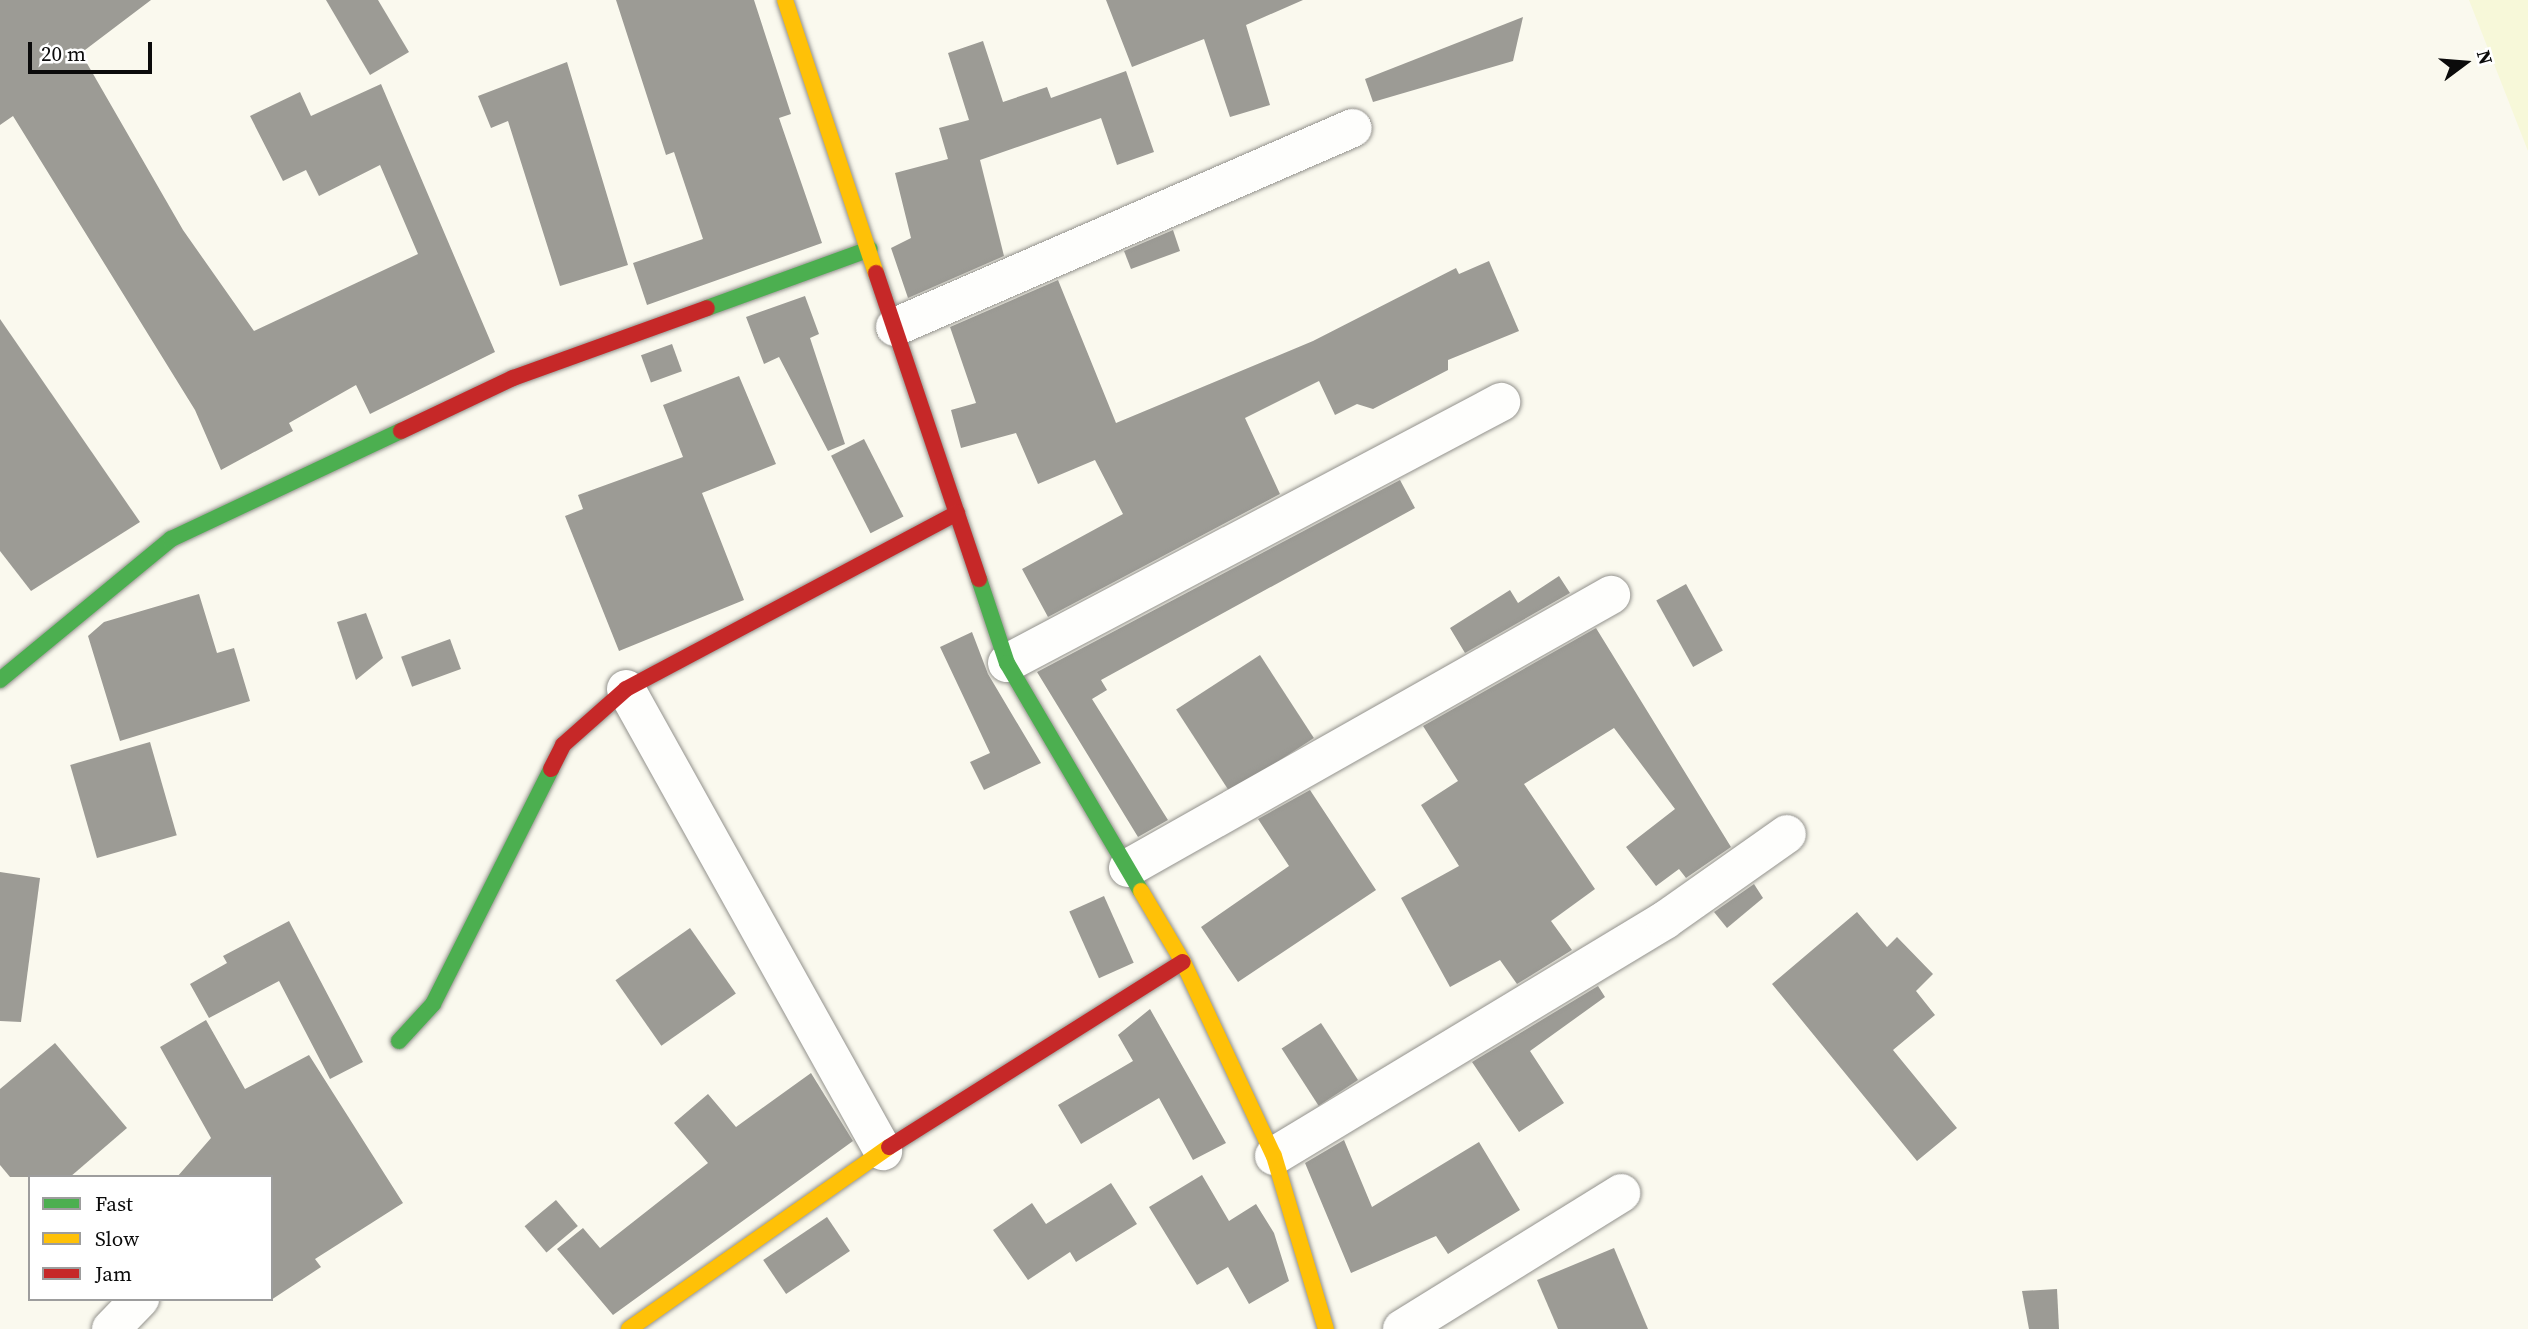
<!DOCTYPE html>
<html>
<head>
<meta charset="utf-8">
<style>
	body { margin:0 }
	#map { position:relative; width:2528px; height:1329px; overflow:hidden; background:#faf9ee; font-family:"Source Serif 4",serif }
	div>[style] { position:absolute }
	[style*='--x'] { left:calc(var(--x)*1px); top:calc(var(--y)*1px); width:calc(var(--w)*1px); rotate:calc(var(--a)*1deg) }
	.farmland>* { inset:0; background:#f7f8d9 }
	.building>* { inset:0; background:#9c9b95; transform-origin:0 0 }
	.roads { filter:drop-shadow(0 0 2px #93928d) drop-shadow(0 0 2px #93928d) }
	.street>* { height:38px; margin:-19px; padding:0 19px; transform-origin:19px; border-radius:19px; background:#fefefc }
	.fast>* { height:16px; margin:-8px; padding:0 8px; transform-origin:8px; border-radius:8px; background:#4caf50 }
	.slow>* { height:16px; margin:-8px; padding:0 8px; transform-origin:8px; border-radius:8px; background:#ffc107 }
	.jam>* { height:16px; margin:-8px; padding:0 8px; transform-origin:8px; border-radius:8px; background:#c62828 }
	span { translate:-50% -50%; white-space:nowrap; text-align:center; line-height:1.15; -webkit-text-stroke:7px #fff; paint-order:stroke }
	.legend { position:absolute; left:28px; top:1175px; width:245px; height:126px; box-sizing:border-box; background:#fff; border:2px solid #9d9d9d; margin:0; padding:9px 12px; list-style:none; font-size:21px; color:#0b0b0b }
	.legend li { display:flex; align-items:center; gap:14px; height:35px }
	.legend b { width:35px; border:2px solid #9d9d9d }
	.north { position:absolute; left:2430px; top:28px; width:70px; height:70px; -webkit-text-stroke:5px #fff; paint-order:stroke; rotate:74deg; font-size:19px; font-weight:700; line-height:28px; text-align:center; color:#0b0b0b }
	.north::after { content:''; display:block; margin:auto; width:24px; height:32px; background:#0b0b0b; clip-path:polygon(50% 0,100% 100%,50% 72%,0 100%) }
	.scale { position:absolute; left:28px; top:42px; width:124px; height:32px; box-sizing:border-box; border:4px solid #0b0b0b; border-top:0; padding-left:9px; font-size:21px; line-height:24px; white-space:nowrap; color:#0b0b0b; -webkit-text-stroke:5px #fff; paint-order:stroke }
</style>
</head>
<body>
<div id="map">
	<div class="farmland">
		<i style="clip-path:polygon(2469px 0,2528px 0,2528px 151px)"></i>
	</div>
	<div class="building">
		<i style="clip-path:polygon(0 0,151px 0,81px 53px,183px 230px,254px 331px,418px 254px,380px 165px,319px 196px,306px 170px,283px 181px,250px 116px,300px 92px,311px 116px,381px 84px,495px 352px,370px 414px,356px 385px,289px 423px,293px 431px,221px 470px,195px 410px,13px 116px,0 125px)"></i>
		<i style="clip-path:polygon(326px 0,378px 0,409px 52px,370px 75px)"></i>
		<i style="clip-path:polygon(616px 0,754px 0,791px 114px,779px 118px,822px 243px,647px 305px,633px 263px,703px 239px,674px 152px,666px 155px)"></i>
		<i style="clip-path:polygon(1106px 0,1303px 0,1246px 25px,1270px 105px,1230px 117px,1204px 39px,1132px 67px)"></i>
		<i style="clip-path:polygon(1523px 17px,1513px 61px,1373px 102px,1365px 79px)"></i>
		<i style="clip-path:polygon(983px 41px,1003px 102px,1047px 87px,1051px 98px,1126px 71px,1154px 152px,1117px 165px,1101px 118px,980px 160px,1004px 256px,908px 298px,891px 248px,911px 238px,895px 173px,948px 159px,939px 128px,969px 120px,948px 53px)"></i>
		<i style="clip-path:polygon(567px 62px,628px 265px,560px 286px,508px 121px,491px 128px,478px 96px)"></i>
		<i style="clip-path:polygon(1173px 230px,1180px 251px,1131px 269px,1124px 251px)"></i>
		<i style="clip-path:polygon(1489px 261px,1519px 331px,1448px 360px,1448px 370px,1373px 409px,1357px 404px,1335px 415px,1319px 381px,1245px 418px,1280px 494px,1048px 617px,1022px 569px,1123px 514px,1095px 460px,1038px 484px,1016px 433px,961px 448px,951px 410px,976px 403px,950px 327px,1058px 280px,1116px 423px,1313px 341px,1456px 268px,1459px 274px)"></i>
		<i style="clip-path:polygon(805px 296px,819px 334px,810px 338px,845px 444px,828px 451px,779px 357px,764px 364px,746px 317px)"></i>
		<i style="clip-path:polygon(0 319px,140px 522px,31px 591px,0 551px)"></i>
		<i style="left:672px;top:344px;width:29px;height:33px;rotate:70deg"></i>
		<i style="clip-path:polygon(739px 376px,776px 464px,702px 493px,744px 600px,619px 651px,565px 516px,583px 509px,578px 495px,683px 457px,663px 405px)"></i>
		<i style="left:864px;top:439px;width:87px;height:37px;rotate:63deg"></i>
		<i style="clip-path:polygon(1400px 480px,1415px 508px,1101px 680px,1107px 690px,1092px 699px,1168px 820px,1138px 837px,1037px 672px)"></i>
		<i style="clip-path:polygon(1559px 576px,1570px 593px,1465px 653px,1450px 628px,1510px 590px,1518px 603px)"></i>
		<i style="left:1686px;top:584px;width:76px;height:34px;rotate:61deg"></i>
		<i style="clip-path:polygon(199px 594px,217px 653px,234px 648px,250px 701px,120px 741px,88px 636px,104px 622px)"></i>
		<i style="clip-path:polygon(366px 613px,383px 658px,356px 680px,337px 622px)"></i>
		<i style="clip-path:polygon(1596px 628px,1731px 847px,1686px 878px,1679px 869px,1656px 886px,1626px 847px,1675px 809px,1614px 728px,1524px 784px,1595px 889px,1551px 921px,1572px 950px,1517px 984px,1500px 960px,1450px 987px,1401px 898px,1459px 866px,1421px 805px,1458px 781px,1423px 726px)"></i>
		<i style="clip-path:polygon(972px 632px,988px 674px,1041px 763px,984px 790px,970px 762px,990px 753px,940px 647px)"></i>
		<i style="left:450px;top:639px;width:32px;height:52px;rotate:70deg"></i>
		<i style="left:1260px;top:655px;width:99px;height:100px;rotate:57deg"></i>
		<i style="left:150px;top:742px;width:97px;height:83px;rotate:74deg"></i>
		<i style="clip-path:polygon(1310px 790px,1376px 890px,1238px 982px,1201px 927px,1289px 866px,1258px 819px)"></i>
		<i style="clip-path:polygon(0 872px,40px 878px,21px 1022px,0 1021px)"></i>
		<i style="clip-path:polygon(1754px 884px,1763px 898px,1727px 928px,1714px 912px)"></i>
		<i style="left:1104px;top:896px;width:73px;height:38px;rotate:66deg"></i>
		<i style="clip-path:polygon(1857px 912px,1887px 947px,1897px 937px,1933px 974px,1916px 991px,1935px 1015px,1893px 1050px,1957px 1128px,1917px 1161px,1772px 984px)"></i>
		<i style="clip-path:polygon(289px 921px,363px 1062px,330px 1079px,279px 981px,209px 1018px,190px 984px,227px 963px,223px 956px)"></i>
		<i style="left:690px;top:928px;width:80px;height:91px;rotate:55deg"></i>
		<i style="clip-path:polygon(1598px 986px,1605px 997px,1530px 1051px,1564px 1103px,1519px 1132px,1472px 1062px)"></i>
		<i style="clip-path:polygon(1150px 1009px,1226px 1143px,1193px 1160px,1159px 1098px,1081px 1144px,1058px 1105px,1133px 1061px,1118px 1035px)"></i>
		<i style="clip-path:polygon(206px 1020px,245px 1089px,309px 1055px,403px 1203px,315px 1259px,321px 1267px,271px 1300px,271px 1177px,177px 1177px,211px 1138px,160px 1047px)"></i>
		<i style="left:1321px;top:1023px;width:68px;height:47px;rotate:57deg"></i>
		<i style="clip-path:polygon(55px 1043px,127px 1128px,70px 1177px,10px 1177px,0 1165px,0 1089px)"></i>
		<i style="clip-path:polygon(811px 1073px,853px 1141px,613px 1315px,557px 1249px,583px 1228px,600px 1248px,708px 1163px,674px 1123px,708px 1094px,736px 1127px)"></i>
		<i style="clip-path:polygon(1344px 1140px,1372px 1207px,1479px 1142px,1520px 1210px,1448px 1254px,1436px 1236px,1351px 1273px,1305px 1163px)"></i>
		<i style="clip-path:polygon(1202px 1175px,1229px 1221px,1256px 1204px,1274px 1233px,1289px 1281px,1249px 1304px,1228px 1267px,1197px 1285px,1149px 1207px)"></i>
		<i style="clip-path:polygon(1111px 1183px,1137px 1224px,1076px 1262px,1070px 1252px,1028px 1280px,993px 1230px,1032px 1203px,1046px 1224px)"></i>
		<i style="left:556px;top:1200px;width:34px;height:41px;rotate:50deg"></i>
		<i style="left:827px;top:1217px;width:41px;height:77px;rotate:56deg"></i>
		<i style="clip-path:polygon(1614px 1248px,1648px 1329px,1558px 1329px,1537px 1280px)"></i>
		<i style="clip-path:polygon(2057px 1289px,2059px 1329px,2029px 1329px,2022px 1291px)"></i>
	</div>
	<div class="roads">
		<div class="street">
			<i style="--x:895;--y:327;--w:499;--a:-23.5"></i>
			<i style="--x:1007;--y:663;--w:559;--a:-27.85"></i>
			<i style="--x:626;--y:689;--w:529;--a:60.91"></i>
			<i style="--x:1128;--y:868;--w:555;--a:-29.48"></i>
			<i style="--x:1274;--y:1156;--w:457;--a:-31.1"></i>
			<i style="--x:1665;--y:920;--w:149;--a:-35.2"></i>
			<i style="--x:111;--y:1329;--w:42;--a:-46"></i>
			<i style="--x:1402;--y:1329;--w:258;--a:-31.8"></i>
		</div>
		<div class="fast">
			<i style="--x:707;--y:308;--w:173;--a:-19.9"></i>
			<i style="--x:979;--y:579;--w:89;--a:71.6"></i>
			<i style="--x:1007;--y:663;--w:264;--a:59.6"></i>
			<i style="--x:0;--y:680;--w:222;--a:-39.5"></i>
			<i style="--x:171;--y:539;--w:254;--a:-25.2"></i>
			<i style="--x:399;--y:1041;--w:50;--a:-47.4"></i>
			<i style="--x:433;--y:1004;--w:263;--a:-63.3"></i>
		</div>
		<div class="slow">
			<i style="--x:785;--y:0;--w:288;--a:71.6"></i>
			<i style="--x:1141;--y:891;--w:82;--a:59.4"></i>
			<i style="--x:1183;--y:962;--w:214;--a:64.9"></i>
			<i style="--x:1274;--y:1156;--w:181;--a:73.3"></i>
			<i style="--x:629;--y:1329;--w:317;--a:-35"></i>
		</div>
		<div class="jam">
			<i style="--x:876;--y:273;--w:323;--a:71.4"></i>
			<i style="--x:401;--y:431;--w:124;--a:-25.3"></i>
			<i style="--x:513;--y:378;--w:206;--a:-19.8"></i>
			<i style="--x:551;--y:769;--w:27;--a:-63"></i>
			<i style="--x:563;--y:745;--w:84;--a:-41.6"></i>
			<i style="--x:626;--y:689;--w:375;--a:-28"></i>
			<i style="--x:889;--y:1147;--w:347;--a:-32.2"></i>
		</div>
	</div>
	<ul class="legend">
	<li><b style="height:9px;background:#4caf50"></b>Fast</li>
	<li><b style="height:9px;background:#ffc107"></b>Slow</li>
	<li><b style="height:9px;background:#c62828"></b>Jam</li>
	</ul>
	<div class="north">N</div>
	<div class="scale">20 m</div>
</div>
</body>
</html>
